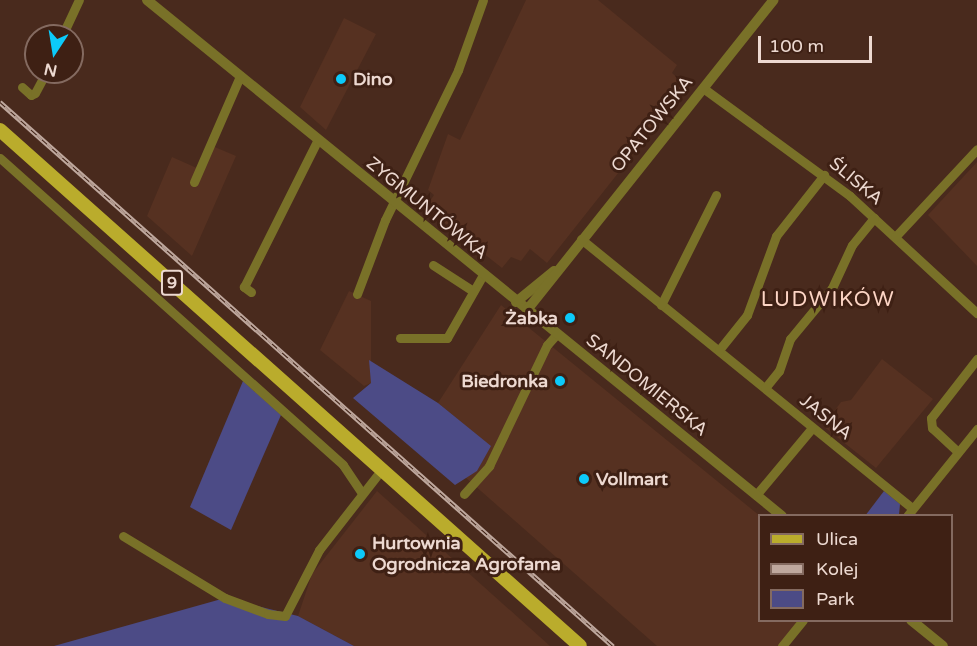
<!DOCTYPE html>
<html>
<head>
<meta charset="utf-8">
<style>
	body { margin:0 }
	#map { position:relative; width:977px; height:646px; overflow:hidden; background:#492a1d; font-family:"Varela Round",sans-serif }
	div>[style] { position:absolute }
	[style*='--x'] { left:calc(var(--x)*1px); top:calc(var(--y)*1px); width:calc(var(--w)*1px); rotate:calc(var(--a)*1deg) }
	.built>* { inset:0; background:#563121 }
	.green>* { inset:0; background:#4c4b86 }
	.minor>* { height:9px; margin:-4.5px; padding:0 4.5px; transform-origin:4.5px; border-radius:4.5px; background:#797128 }
	.tertiary>* { height:10px; margin:-5px; padding:0 5px; transform-origin:5px; border-radius:5px; background:#797128 }
	.primary>* { height:14px; margin:-7px; padding:0 7px; transform-origin:7px; border-radius:7px; background:#baac2c }
	.rail>* { height:4.5px; margin-top:-2.25px; transform-origin:0; background:repeating-linear-gradient(90deg,#3e2014 0 7px,#bfa89e 0 14px); box-sizing:border-box; border-block:2px solid #bfa89e }
	.dots>* { width:16px; height:16px; translate:-50% -50%; box-sizing:border-box; border:3px solid #3e2014; border-radius:50% }
	span { translate:-50% -50%; white-space:nowrap; text-align:center; line-height:1.15; -webkit-text-stroke:6px #3e2014; paint-order:stroke }
	.shield-label span { padding:2px 4px; background:#3e2014; border:2px solid; border-radius:4px; -webkit-text-stroke-width:0 }
	.shield-label { font-size:16px; color:#edd9d1; font-weight:700 }
	.poi-label { font-size:18px; color:#edd9d1; font-weight:700 }
	.left { translate:0 -50%; text-align:left }
	.right { translate:-100% -50%; text-align:right }
	.street-label { font-size:18px; color:#edd9d1 }
	.quarter-label { font-size:21px; color:#fdd5c5; letter-spacing:1.5px }
	.legend { position:absolute; left:758px; top:514px; width:195px; height:108px; box-sizing:border-box; background:#3e2014; border:2px solid #846a60; margin:0; padding:8px 10px; list-style:none; font-size:18px; color:#edd9d1 }
	.legend li { display:flex; align-items:center; gap:12px; height:30px }
	.legend b { width:30px; border:2px solid #846a60 }
	.north { position:absolute; left:24px; top:24px; width:60px; height:60px; box-sizing:border-box; background:#3e2014; border:2px solid #846a60; border-radius:50%; rotate:192deg; font-size:16px; font-weight:700; line-height:24px; text-align:center; color:#edd9d1 }
	.north::after { content:''; display:block; margin:auto; width:21px; height:27px; background:#0ccafa; clip-path:polygon(50% 0,100% 100%,50% 72%,0 100%) }
	.scale { position:absolute; left:758px; top:36px; width:114px; height:27px; box-sizing:border-box; border:3px solid #edd9d1; border-top:0; padding-left:8px; font-size:18px; line-height:21px; white-space:nowrap; color:#edd9d1; -webkit-text-stroke:4px #3e2014; paint-order:stroke }
</style>
</head>
<body>
<div id="map">
	<div class="built">
		<i style="clip-path:polygon(526px 0,598px 0,677px 65px,672px 73px,687px 86px,547px 263px,530px 249px,521px 261px,511px 257px,502px 268px,431px 212px,428px 204px,434px 195px,428px 190px,448px 134px,460px 140px)"></i>
		<i style="clip-path:polygon(344px 18px,376px 34px,326px 130px,300px 107px)"></i>
		<i style="clip-path:polygon(210px 145px,236px 156px,192px 256px,147px 216px,172px 157px,199px 169px)"></i>
		<i style="clip-path:polygon(977px 162px,977px 266px,928px 215px)"></i>
		<i style="clip-path:polygon(349px 291px,371px 301px,371px 383px,364px 386px,320px 350px)"></i>
		<i style="clip-path:polygon(501px 305px,760px 516px,760px 620px,800px 621px,779px 646px,657px 646px,465px 477px,477px 471px,490px 446px,438px 403px)"></i>
		<i style="clip-path:polygon(882px 359px,933px 399px,876px 468px,823px 426px,841px 402px,851px 400px)"></i>
		<i style="clip-path:polygon(377px 491px,550px 646px,354px 646px,298px 616px,312px 574px)"></i>
	</div>
	<div class="green">
		<i style="clip-path:polygon(369px 360px,438px 403px,491px 446px,477px 471px,455px 485px,353px 398px,371px 383px)"></i>
		<i style="clip-path:polygon(243px 381px,281px 415px,231px 530px,190px 507px)"></i>
		<i style="clip-path:polygon(884px 491px,900px 504px,899px 515px,865px 516px)"></i>
		<i style="clip-path:polygon(225px 598px,298px 616px,354px 646px,54px 646px)"></i>
	</div>
	<div class="minor">
		<i style="--x:62;--y:36;--w:40;--a:-65"></i>
		<i style="--x:22;--y:87;--w:12;--a:42"></i>
		<i style="--x:31;--y:95;--w:4;--a:-27"></i>
		<i style="--x:35;--y:93;--w:24;--a:-62"></i>
		<i style="--x:703;--y:88;--w:182;--a:36.3"></i>
		<i style="--x:850;--y:196;--w:173;--a:42.7"></i>
		<i style="--x:0;--y:158;--w:460;--a:41.8"></i>
		<i style="--x:343;--y:465;--w:34;--a:56"></i>
		<i style="--x:194;--y:182;--w:116;--a:-66.5"></i>
		<i style="--x:895;--y:237;--w:120;--a:-47"></i>
		<i style="--x:581;--y:239;--w:427;--a:39.1"></i>
		<i style="--x:433;--y:265;--w:48;--a:33"></i>
		<i style="--x:251;--y:292;--w:9;--a:-144"></i>
		<i style="--x:244;--y:287;--w:165;--a:-63.4"></i>
		<i style="--x:357;--y:294;--w:79;--a:-69.3"></i>
		<i style="--x:385;--y:220;--w:167;--a:-64"></i>
		<i style="--x:458;--y:70;--w:74;--a:-70.3"></i>
		<i style="--x:661;--y:305;--w:123;--a:-63.4"></i>
		<i style="--x:400;--y:338;--w:47;--a:0"></i>
		<i style="--x:447;--y:338;--w:73;--a:-60.3"></i>
		<i style="--x:719;--y:350;--w:45;--a:-51.3"></i>
		<i style="--x:747;--y:315;--w:84;--a:-69.8"></i>
		<i style="--x:776;--y:236;--w:78;--a:-51.8"></i>
		<i style="--x:765;--y:388;--w:22;--a:-51"></i>
		<i style="--x:779;--y:371;--w:34;--a:-71"></i>
		<i style="--x:790;--y:339;--w:66;--a:-50.5"></i>
		<i style="--x:832;--y:288;--w:47;--a:-65.1"></i>
		<i style="--x:852;--y:245;--w:35;--a:-51"></i>
		<i style="--x:958;--y:452;--w:35;--a:-137"></i>
		<i style="--x:932;--y:428;--w:10;--a:-96"></i>
		<i style="--x:931;--y:418;--w:75;--a:-52.1"></i>
		<i style="--x:464;--y:494;--w:38;--a:-48"></i>
		<i style="--x:489;--y:466;--w:134;--a:-64.4"></i>
		<i style="--x:547;--y:345;--w:15;--a:-48"></i>
		<i style="--x:756;--y:495;--w:87;--a:-50.1"></i>
		<i style="--x:907;--y:516;--w:112;--a:-51.2"></i>
		<i style="--x:123;--y:536;--w:119;--a:31.3"></i>
		<i style="--x:225;--y:598;--w:46;--a:20.4"></i>
		<i style="--x:268;--y:614;--w:17;--a:7"></i>
		<i style="--x:285;--y:616;--w:74;--a:-62.7"></i>
		<i style="--x:319;--y:550;--w:103;--a:-52.1"></i>
		<i style="--x:782;--y:646;--w:33;--a:-51"></i>
	</div>
	<div class="tertiary">
		<i style="--x:147;--y:0;--w:818;--a:39.1"></i>
		<i style="--x:516;--y:302;--w:49;--a:-39.2"></i>
		<i style="--x:527;--y:310;--w:396;--a:-51.5"></i>
		<i style="--x:911;--y:620;--w:41;--a:39.1"></i>
	</div>
	<div class="primary">
		<i style="--x:0;--y:130;--w:776;--a:41.66"></i>
	</div>
	<div class="rail">
		<i style="--x:0;--y:102;--w:820;--a:41.59"></i>
	</div>
	<div class="dots">
		<i style="left:341px;top:79px;background:#0ccafa"></i>
		<i style="left:570px;top:318px;background:#0ccafa"></i>
		<i style="left:560px;top:381px;background:#0ccafa"></i>
		<i style="left:584px;top:479px;background:#0ccafa"></i>
		<i style="left:360px;top:554px;background:#0ccafa"></i>
	</div>
	<div class="shield-label">
		<span style="left:172px;top:283px">9</span>
	</div>
	<div class="poi-label">
		<span class="left" style="left:353px;top:79px">Dino</span>
		<span class="right" style="left:558px;top:318px">Żabka</span>
		<span class="right" style="left:548px;top:381px">Biedronka</span>
		<span class="left" style="left:596px;top:479px">Vollmart</span>
		<span class="left" style="left:372px;top:554px">Hurtownia<br>Ogrodnicza Agrofama</span>
	</div>
	<div class="street-label">
		<span style="left:652px;top:124px;rotate:-51deg">OPATOWSKA</span>
		<span style="left:856px;top:181px;rotate:40deg">ŚLISKA</span>
		<span style="left:427px;top:208px;rotate:39deg">ZYGMUNTÓWKA</span>
		<span style="left:647px;top:385px;rotate:39deg">SANDOMIERSKA</span>
		<span style="left:826px;top:417px;rotate:39deg">JASNA</span>
	</div>
	<div class="quarter-label">
		<span style="left:828px;top:300px">LUDWIKÓW</span>
	</div>
	<ul class="legend">
	<li><b style="height:8px;background:#baac2c"></b>Ulica</li>
	<li><b style="height:8px;background:#bfa89e"></b>Kolej</li>
	<li><b style="height:16px;background:#4c4b86"></b>Park</li>
	</ul>
	<div class="north">N</div>
	<div class="scale">100 m</div>
</div>
</body>
</html>
